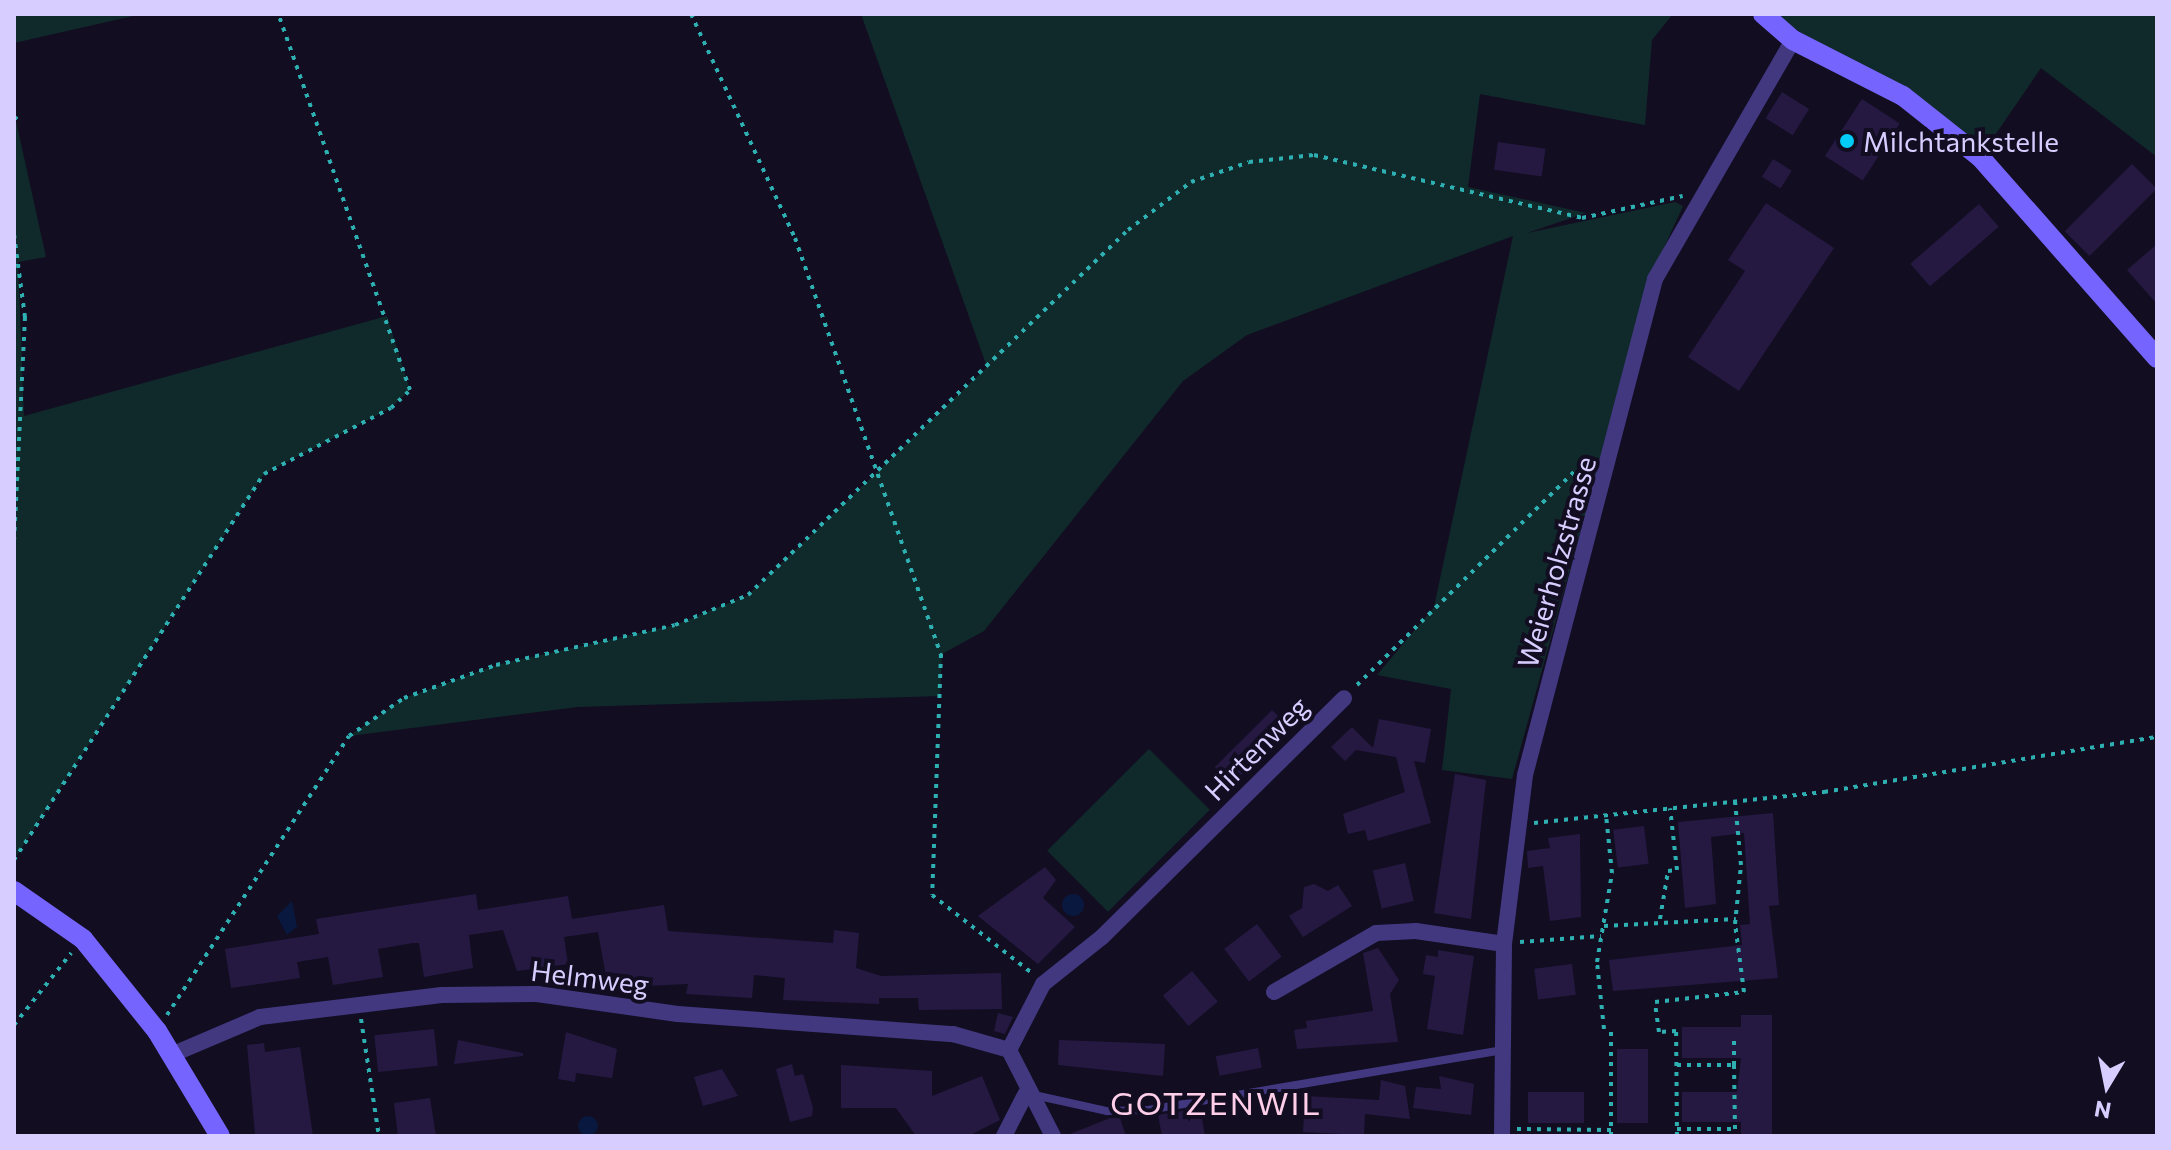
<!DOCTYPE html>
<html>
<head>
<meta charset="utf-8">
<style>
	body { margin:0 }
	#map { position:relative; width:2171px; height:1150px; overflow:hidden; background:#120d21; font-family:Commissioner,sans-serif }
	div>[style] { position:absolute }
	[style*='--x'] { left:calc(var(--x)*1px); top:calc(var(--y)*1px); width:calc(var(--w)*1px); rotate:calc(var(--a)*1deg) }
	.green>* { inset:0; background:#102a2b; transform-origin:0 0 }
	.water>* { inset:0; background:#09183e }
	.round { border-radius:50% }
	.building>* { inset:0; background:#251942; transform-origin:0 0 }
	.path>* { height:4px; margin-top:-2px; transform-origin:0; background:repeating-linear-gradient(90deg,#2eb0b2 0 4px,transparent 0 10px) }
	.lane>* { height:8px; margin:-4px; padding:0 4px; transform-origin:4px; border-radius:4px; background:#413880 }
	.street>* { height:16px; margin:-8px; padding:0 8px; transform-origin:8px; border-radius:8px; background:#413880 }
	.secondary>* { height:20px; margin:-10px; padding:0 10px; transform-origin:10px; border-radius:10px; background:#7565fe }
	.dots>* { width:22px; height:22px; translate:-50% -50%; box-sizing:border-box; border:4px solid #120d21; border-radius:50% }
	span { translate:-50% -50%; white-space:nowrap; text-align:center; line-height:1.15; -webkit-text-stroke:8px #120d21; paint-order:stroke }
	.poi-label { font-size:28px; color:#d7cdff }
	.left { translate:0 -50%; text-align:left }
	.street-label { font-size:28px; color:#d7cdff }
	.quarter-label { font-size:32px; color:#ffcfea; letter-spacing:2px }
	.frame { position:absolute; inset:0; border:16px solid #d7cdff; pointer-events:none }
	.north { position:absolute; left:2067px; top:1046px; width:80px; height:80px; -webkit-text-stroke:6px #120d21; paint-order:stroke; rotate:190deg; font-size:22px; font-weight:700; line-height:32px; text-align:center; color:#d7cdff }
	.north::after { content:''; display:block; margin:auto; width:28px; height:36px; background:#d7cdff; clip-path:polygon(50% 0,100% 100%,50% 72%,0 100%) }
</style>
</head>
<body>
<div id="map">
	<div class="green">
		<i style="clip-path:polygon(14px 14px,142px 14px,14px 43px)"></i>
		<i style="clip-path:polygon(861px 14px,1673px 14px,1652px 40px,1645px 125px,1480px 94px,1468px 187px,1586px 213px,1527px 233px,1675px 202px,1683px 206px,1651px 276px,1512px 779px,1442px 770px,1451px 689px,1377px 675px,1434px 607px,1513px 236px,1247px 335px,1183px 381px,984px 631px,942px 654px,940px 696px,578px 707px,349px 736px,404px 698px,496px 665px,675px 625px,748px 595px,987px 367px)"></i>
		<i style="clip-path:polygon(1774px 14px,2157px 14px,2157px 157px,2041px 68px,1980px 157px)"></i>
		<i style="clip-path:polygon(14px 112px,46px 257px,18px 262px,24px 416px,387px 316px,410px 390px,391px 408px,264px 474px,14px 860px)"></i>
		<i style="left:1149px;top:749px;width:86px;height:144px;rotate:45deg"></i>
	</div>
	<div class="water">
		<i class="round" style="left:1062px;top:894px;width:22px;height:22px"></i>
		<i style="clip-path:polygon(292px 901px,297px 927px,287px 935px,277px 916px)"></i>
		<i class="round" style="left:578px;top:1116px;width:20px;height:20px"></i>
	</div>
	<div class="building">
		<i style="left:1782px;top:92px;width:32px;height:31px;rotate:32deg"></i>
		<i style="left:1862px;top:99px;width:45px;height:68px;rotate:33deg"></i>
		<i style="left:1498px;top:142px;width:48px;height:28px;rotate:8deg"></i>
		<i style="left:1773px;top:159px;width:22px;height:21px;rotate:32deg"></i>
		<i style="left:2132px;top:164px;width:35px;height:95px;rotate:45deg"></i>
		<i style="clip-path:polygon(1766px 203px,1834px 248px,1739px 391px,1688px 357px,1745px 271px,1728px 260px)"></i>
		<i style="left:1979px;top:204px;width:30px;height:91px;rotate:49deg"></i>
		<i style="clip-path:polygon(2157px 244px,2157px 304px,2127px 270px)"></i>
		<i style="left:1272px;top:710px;width:24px;height:81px;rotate:45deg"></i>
		<i style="clip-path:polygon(1379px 719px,1431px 729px,1425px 763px,1414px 761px,1431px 823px,1368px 841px,1365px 830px,1348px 834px,1343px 814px,1405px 792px,1396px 757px,1356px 750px,1345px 761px,1331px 747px,1352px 727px,1373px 748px)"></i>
		<i style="clip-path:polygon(1455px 774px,1486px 780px,1471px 919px,1434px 913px)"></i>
		<i style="clip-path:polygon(1773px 813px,1779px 905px,1769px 906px,1778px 978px,1613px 991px,1609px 960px,1742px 945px,1740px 925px,1750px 924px,1744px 833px,1711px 837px,1716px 904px,1685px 908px,1678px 822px)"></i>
		<i style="left:1644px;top:826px;width:38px;height:31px;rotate:83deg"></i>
		<i style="clip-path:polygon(1580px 834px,1581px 917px,1550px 921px,1543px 866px,1528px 868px,1527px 851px,1550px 848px,1548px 838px)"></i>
		<i style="left:1405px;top:863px;width:39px;height:33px;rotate:77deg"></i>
		<i style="clip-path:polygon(1045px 867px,1056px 880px,1043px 898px,1075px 927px,1038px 964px,978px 916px)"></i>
		<i style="clip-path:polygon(1314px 884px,1328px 891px,1338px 885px,1352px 906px,1303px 937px,1289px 916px,1302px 908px,1304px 887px)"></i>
		<i style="clip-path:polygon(476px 894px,478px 910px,568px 896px,572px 919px,664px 905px,668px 931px,833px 943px,834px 930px,859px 933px,856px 968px,881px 976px,1001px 973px,1002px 1009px,919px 1010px,918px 998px,879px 998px,879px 1004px,783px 1000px,785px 978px,754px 975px,752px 998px,686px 994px,688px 984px,646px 986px,645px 977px,607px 982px,598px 932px,564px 937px,568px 964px,517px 971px,503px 930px,469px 935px,473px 968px,424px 977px,419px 943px,413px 943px,378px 949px,383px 977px,333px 985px,328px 957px,297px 962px,300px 978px,231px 988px,225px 949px,319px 934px,316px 919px)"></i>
		<i style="left:1257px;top:924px;width:41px;height:41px;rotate:53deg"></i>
		<i style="clip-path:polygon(1378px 948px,1399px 980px,1390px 994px,1398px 1042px,1297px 1049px,1294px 1030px,1307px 1028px,1306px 1021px,1373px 1011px,1363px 953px)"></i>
		<i style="clip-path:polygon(1438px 950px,1474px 956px,1463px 1035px,1427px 1029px,1435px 976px,1423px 974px,1426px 955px,1438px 957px)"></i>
		<i style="left:1572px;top:964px;width:31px;height:38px;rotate:83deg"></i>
		<i style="left:1192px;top:971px;width:40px;height:38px;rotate:50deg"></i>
		<i style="clip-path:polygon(998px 1013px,1013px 1017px,1005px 1034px,994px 1031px)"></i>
		<i style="clip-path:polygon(1741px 1015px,1772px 1015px,1772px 1136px,1741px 1136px,1741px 1122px,1682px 1122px,1682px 1092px,1737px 1092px,1741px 1058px,1682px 1058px,1682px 1027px,1741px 1027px)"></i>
		<i style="left:434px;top:1029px;width:37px;height:60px;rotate:84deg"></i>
		<i style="clip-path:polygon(566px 1032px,617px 1049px,612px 1078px,576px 1073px,575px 1082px,558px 1079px)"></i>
		<i style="clip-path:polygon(458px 1040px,523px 1053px,523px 1056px,454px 1064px)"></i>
		<i style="clip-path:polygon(1059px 1040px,1165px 1044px,1163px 1076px,1058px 1065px)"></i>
		<i style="clip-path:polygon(264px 1043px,265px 1052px,300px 1047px,313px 1136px,255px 1134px,247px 1045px)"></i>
		<i style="left:1258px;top:1048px;width:20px;height:43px;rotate:79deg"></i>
		<i style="left:1617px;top:1049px;width:31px;height:74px"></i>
		<i style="clip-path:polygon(792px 1064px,795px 1076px,803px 1074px,813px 1108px,812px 1116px,790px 1122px,776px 1069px)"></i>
		<i style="clip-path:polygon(841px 1065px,932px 1071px,932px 1096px,982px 1076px,1000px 1120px,968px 1136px,916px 1136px,896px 1108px,841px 1108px)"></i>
		<i style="clip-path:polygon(722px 1069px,738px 1096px,703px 1106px,694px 1077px)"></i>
		<i style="clip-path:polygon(1439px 1076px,1474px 1084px,1471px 1115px,1413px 1108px,1416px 1087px,1441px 1089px)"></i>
		<i style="clip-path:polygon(1381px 1080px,1405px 1086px,1410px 1119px,1365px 1114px,1364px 1135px,1303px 1132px,1305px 1096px,1379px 1100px)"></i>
		<i style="left:1528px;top:1092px;width:56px;height:31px"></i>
		<i style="clip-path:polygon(430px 1098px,436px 1136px,398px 1136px,394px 1103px)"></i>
		<i style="clip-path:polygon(1200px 1108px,1205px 1136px,1162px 1136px,1158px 1115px)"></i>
		<i style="clip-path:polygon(1110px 1118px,1120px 1118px,1126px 1136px,1065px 1136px)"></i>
	</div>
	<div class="path">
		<i style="--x:691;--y:14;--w:247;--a:65.1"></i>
		<i style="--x:795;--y:238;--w:441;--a:70.7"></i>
		<i style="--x:941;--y:654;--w:241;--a:92.1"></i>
		<i style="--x:932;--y:895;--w:127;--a:38"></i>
		<i style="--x:14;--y:117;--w:4;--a:34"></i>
		<i style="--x:14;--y:234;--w:84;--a:82.5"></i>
		<i style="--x:25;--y:317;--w:224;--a:92.8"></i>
		<i style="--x:1357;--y:685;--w:327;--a:-44.5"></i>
		<i style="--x:1534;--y:823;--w:292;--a:-6.1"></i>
		<i style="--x:1824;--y:792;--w:338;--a:-9.4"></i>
		<i style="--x:14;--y:860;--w:460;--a:-57.1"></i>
		<i style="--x:264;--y:474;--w:143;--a:-27.5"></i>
		<i style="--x:391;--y:408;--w:26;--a:-43"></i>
		<i style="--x:410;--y:390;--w:398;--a:-109.3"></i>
		<i style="--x:1660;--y:919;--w:49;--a:-80.5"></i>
		<i style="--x:1668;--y:871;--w:9;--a:-6"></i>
		<i style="--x:1677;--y:870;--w:62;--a:-96.4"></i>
		<i style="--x:1604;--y:926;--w:132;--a:-3"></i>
		<i style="--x:1520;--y:942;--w:81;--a:-4.2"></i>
		<i style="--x:167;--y:1015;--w:333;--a:-56.9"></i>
		<i style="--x:349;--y:736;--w:67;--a:-34.6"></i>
		<i style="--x:404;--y:698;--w:98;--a:-19.7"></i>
		<i style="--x:496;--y:665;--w:183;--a:-12.6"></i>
		<i style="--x:675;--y:625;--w:79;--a:-22.3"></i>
		<i style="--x:748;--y:595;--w:527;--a:-43.85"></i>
		<i style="--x:1128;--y:230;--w:79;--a:-37.3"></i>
		<i style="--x:1191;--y:182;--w:61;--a:-19"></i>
		<i style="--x:1249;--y:162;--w:65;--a:-6.1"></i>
		<i style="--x:1314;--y:155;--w:275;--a:13.2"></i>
		<i style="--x:1582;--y:218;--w:103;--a:-12.3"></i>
		<i style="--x:361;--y:1019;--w:118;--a:81.3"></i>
		<i style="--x:14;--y:1025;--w:92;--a:-51.6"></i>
		<i style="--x:1604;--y:1029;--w:67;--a:-96"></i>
		<i style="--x:1597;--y:962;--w:90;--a:-80.4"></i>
		<i style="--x:1612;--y:873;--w:58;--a:-95.9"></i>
		<i style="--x:1677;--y:1065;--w:57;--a:0"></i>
		<i style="--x:1734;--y:1065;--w:28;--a:-90"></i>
		<i style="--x:1517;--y:1129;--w:94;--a:0.6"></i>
		<i style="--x:1677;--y:1129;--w:58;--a:0"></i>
		<i style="--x:1735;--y:1129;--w:64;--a:-90.9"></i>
		<i style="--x:1611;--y:1136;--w:107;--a:-90"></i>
		<i style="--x:1677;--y:1136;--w:105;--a:-90.5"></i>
		<i style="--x:1676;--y:1031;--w:17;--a:177"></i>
		<i style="--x:1659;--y:1032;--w:30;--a:-98"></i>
		<i style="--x:1655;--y:1002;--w:90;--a:-6.4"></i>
		<i style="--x:1744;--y:992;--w:69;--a:-97.5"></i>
		<i style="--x:1735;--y:924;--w:59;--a:-84.2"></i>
		<i style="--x:1741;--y:865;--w:63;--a:-95.4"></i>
	</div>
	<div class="lane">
		<i style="--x:1034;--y:1095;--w:75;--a:12.4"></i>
		<i style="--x:1107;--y:1111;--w:41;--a:-1.4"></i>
		<i style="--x:1148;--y:1110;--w:360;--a:-9.6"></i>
	</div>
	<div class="street">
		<i style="--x:1274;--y:992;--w:118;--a:-30"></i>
		<i style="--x:1376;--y:933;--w:40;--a:-2.9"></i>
		<i style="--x:1416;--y:931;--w:89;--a:8.4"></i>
		<i style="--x:171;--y:1055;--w:97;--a:-23.1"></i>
		<i style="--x:260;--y:1017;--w:183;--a:-6.9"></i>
		<i style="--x:442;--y:995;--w:95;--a:-0.6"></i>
		<i style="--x:537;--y:994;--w:142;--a:8.1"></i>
		<i style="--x:678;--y:1014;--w:276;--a:4.2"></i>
		<i style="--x:953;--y:1034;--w:58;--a:15.9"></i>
		<i style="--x:1004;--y:1136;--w:48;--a:-62.9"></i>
		<i style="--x:1053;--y:1136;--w:97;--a:-117.1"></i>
		<i style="--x:1009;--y:1050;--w:74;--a:-62.7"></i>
		<i style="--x:1043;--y:984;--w:75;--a:-38.5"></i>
		<i style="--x:1102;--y:937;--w:340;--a:-44.6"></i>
		<i style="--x:1502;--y:1136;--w:192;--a:-89.4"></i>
		<i style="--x:1504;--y:944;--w:170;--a:-82.9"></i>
		<i style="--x:1525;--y:775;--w:513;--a:-75.31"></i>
		<i style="--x:1655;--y:279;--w:276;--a:-60"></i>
	</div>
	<div class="secondary">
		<i style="--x:1763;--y:14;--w:40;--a:41"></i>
		<i style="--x:1793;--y:40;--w:123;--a:27"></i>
		<i style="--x:1903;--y:96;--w:98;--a:38.4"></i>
		<i style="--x:1980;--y:157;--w:268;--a:48.6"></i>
		<i style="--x:14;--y:891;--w:84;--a:34.8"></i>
		<i style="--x:83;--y:939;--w:118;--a:51.2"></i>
		<i style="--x:157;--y:1031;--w:122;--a:59"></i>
	</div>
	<div class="dots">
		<i style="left:1847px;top:141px;background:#01cbf7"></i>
	</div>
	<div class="poi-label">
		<span class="left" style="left:1863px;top:141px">Milchtankstelle</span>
	</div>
	<div class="street-label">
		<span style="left:1556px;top:562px;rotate:-74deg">Weierholzstrasse</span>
		<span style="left:1256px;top:748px;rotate:-45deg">Hirtenweg</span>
		<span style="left:590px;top:977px;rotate:7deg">Helmweg</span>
	</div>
	<div class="quarter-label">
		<span style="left:1216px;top:1102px">GOTZENWIL</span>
	</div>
	<div class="frame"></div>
	<div class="north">N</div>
</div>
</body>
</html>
